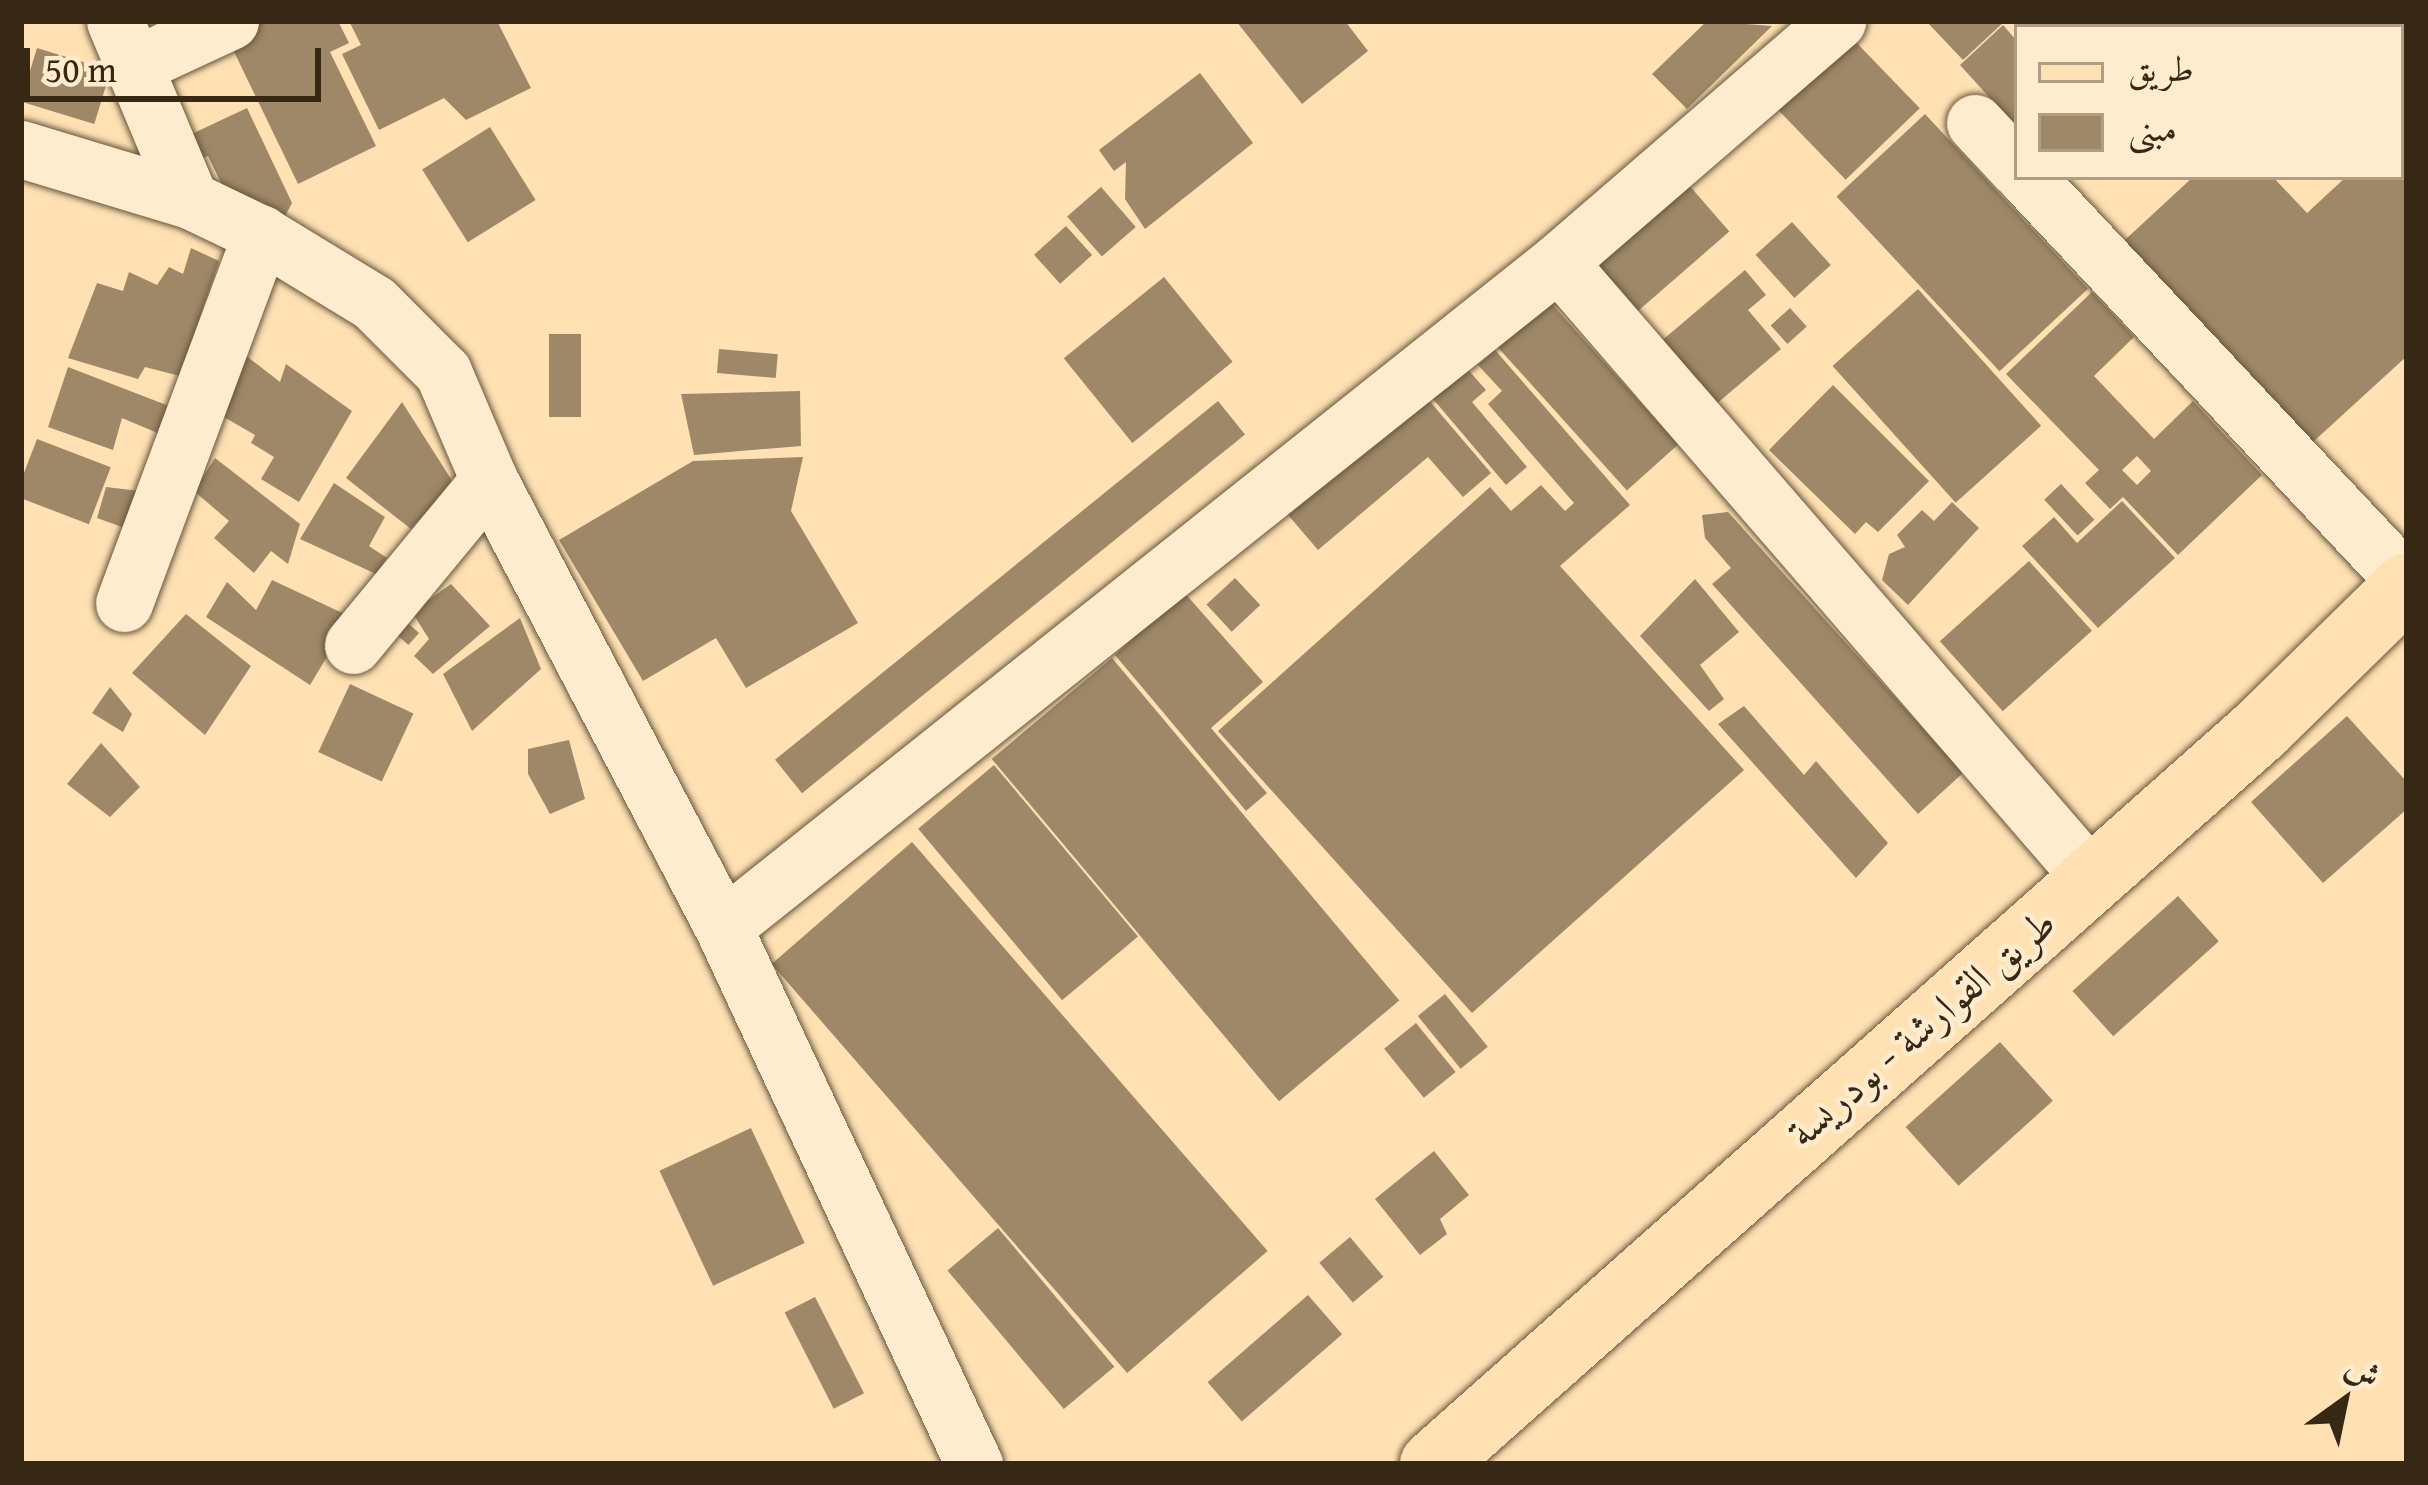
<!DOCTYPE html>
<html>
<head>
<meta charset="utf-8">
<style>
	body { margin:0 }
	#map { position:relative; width:2428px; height:1485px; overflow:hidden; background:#ffe1b4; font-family:"Gentium Book Plus",Amiri,serif }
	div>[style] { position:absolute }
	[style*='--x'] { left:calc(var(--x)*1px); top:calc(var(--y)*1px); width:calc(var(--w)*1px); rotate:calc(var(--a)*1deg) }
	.building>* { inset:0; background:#9f8867; transform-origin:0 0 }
	.roads { filter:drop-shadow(0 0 3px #68563c) drop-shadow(0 0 3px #68563c) }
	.minor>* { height:57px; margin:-28.5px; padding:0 28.5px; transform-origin:28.5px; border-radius:28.5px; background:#ffecce }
	.major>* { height:66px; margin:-33px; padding:0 33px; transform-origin:33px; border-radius:33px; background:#ffe1b4 }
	span { translate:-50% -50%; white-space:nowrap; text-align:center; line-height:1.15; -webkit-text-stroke:9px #ffecce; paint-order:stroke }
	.street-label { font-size:42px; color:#362814 }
	.frame { position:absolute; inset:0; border:24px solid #362814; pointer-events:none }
	.legend { position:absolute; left:2014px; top:24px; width:390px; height:156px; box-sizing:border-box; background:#ffecce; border:3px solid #af9e84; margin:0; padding:15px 21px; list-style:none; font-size:36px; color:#362814 }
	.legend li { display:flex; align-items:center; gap:24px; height:60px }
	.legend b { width:60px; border:3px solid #af9e84 }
	.north { position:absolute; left:2284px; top:1341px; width:120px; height:120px; -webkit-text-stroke:9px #ffecce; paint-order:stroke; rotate:33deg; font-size:33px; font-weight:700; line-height:48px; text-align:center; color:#362814 }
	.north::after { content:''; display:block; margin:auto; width:42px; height:54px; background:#362814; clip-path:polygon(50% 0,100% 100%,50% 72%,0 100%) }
	.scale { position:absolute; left:24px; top:48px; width:297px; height:54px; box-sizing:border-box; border:6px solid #362814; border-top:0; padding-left:15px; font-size:36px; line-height:42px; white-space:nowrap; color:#362814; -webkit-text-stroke:9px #ffecce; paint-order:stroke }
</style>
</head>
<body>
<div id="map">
	<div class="building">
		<i style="clip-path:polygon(246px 21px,338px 21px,349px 43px,330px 52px,376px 146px,298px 184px,224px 31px)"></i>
		<i style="clip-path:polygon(349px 21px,497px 21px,531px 88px,466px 120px,444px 98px,379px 130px,342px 54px,361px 45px)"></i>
		<i style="clip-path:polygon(1236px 21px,1345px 21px,1368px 51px,1302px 104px)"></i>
		<i style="clip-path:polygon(1707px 21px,1772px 26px,1687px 109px,1652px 74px)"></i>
		<i style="clip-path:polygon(1926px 21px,2005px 21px,1963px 60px)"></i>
		<i style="clip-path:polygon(2038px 21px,2085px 21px,2090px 27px,2031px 27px)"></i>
		<i style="clip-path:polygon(2306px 21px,2336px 21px,2341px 27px,2299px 27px)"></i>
		<i style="clip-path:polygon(2003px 25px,2017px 41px,2017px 128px,1960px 65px)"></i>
		<i style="left:1851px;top:37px;width:99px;height:103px;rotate:46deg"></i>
		<i style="left:37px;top:48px;width:77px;height:56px;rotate:17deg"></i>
		<i style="clip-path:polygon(1200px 73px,1253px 143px,1145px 229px,1125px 199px,1126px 162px,1114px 171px,1099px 150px)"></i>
		<i style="clip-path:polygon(247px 108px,292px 203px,282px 222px,226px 193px,208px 156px,192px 163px,181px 139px)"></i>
		<i style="left:1925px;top:114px;width:239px;height:121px;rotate:47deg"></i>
		<i style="clip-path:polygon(2407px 121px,2407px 356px,2301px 453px,2113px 251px,2193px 177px,2273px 177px,2307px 213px,2346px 177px,2401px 177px)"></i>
		<i style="left:490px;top:127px;width:86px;height:80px;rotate:58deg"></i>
		<i style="left:1688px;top:184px;width:63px;height:123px;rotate:49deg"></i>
		<i style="left:1101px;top:187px;width:53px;height:45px;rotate:49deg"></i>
		<i style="left:1792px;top:222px;width:58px;height:49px;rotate:48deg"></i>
		<i style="left:1066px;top:226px;width:39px;height:43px;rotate:48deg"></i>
		<i style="clip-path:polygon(191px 248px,219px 261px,180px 376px,145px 367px,138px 379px,68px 358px,97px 283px,123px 291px,129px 272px,157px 285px,169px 267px,183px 274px)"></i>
		<i style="clip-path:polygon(1745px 270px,1766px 295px,1748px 310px,1781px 349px,1714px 406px,1659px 343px)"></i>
		<i style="left:1164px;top:277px;width:109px;height:129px;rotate:51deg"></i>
		<i style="left:1918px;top:289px;width:184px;height:115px;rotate:48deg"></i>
		<i style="clip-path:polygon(evenodd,2092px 292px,2134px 337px,2094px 376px,2154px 439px,2193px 401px,2262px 475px,2178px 555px,2123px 497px,2110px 509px,2085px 483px,2099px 470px,2006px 374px,2092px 292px,2137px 456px,2151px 471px,2137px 485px,2122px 470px,2137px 456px)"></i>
		<i style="left:1549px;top:301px;width:193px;height:69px;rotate:48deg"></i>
		<i style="left:1790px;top:308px;width:25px;height:26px;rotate:48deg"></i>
		<i style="left:549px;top:334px;width:32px;height:83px"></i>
		<i style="clip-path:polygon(231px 344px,280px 382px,286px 364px,352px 411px,299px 502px,261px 479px,274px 457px,251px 443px,255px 435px,210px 409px)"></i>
		<i style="left:719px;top:349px;width:59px;height:24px;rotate:5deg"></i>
		<i style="clip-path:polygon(1495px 350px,1630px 505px,1560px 566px,1744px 770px,1472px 1013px,1218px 731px,1490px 487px,1511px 511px,1541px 485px,1565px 511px,1574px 503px,1488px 404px,1502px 391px,1478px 365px)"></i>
		<i style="clip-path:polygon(1463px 364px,1486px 390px,1472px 402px,1527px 467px,1506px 485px,1428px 393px)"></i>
		<i style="clip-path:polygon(68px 367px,182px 411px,174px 440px,122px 418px,113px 450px,48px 427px)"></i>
		<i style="clip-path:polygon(1833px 385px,1929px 481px,1878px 532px,1866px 522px,1855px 534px,1769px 450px)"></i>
		<i style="clip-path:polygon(800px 391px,801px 446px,694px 455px,681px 394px)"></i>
		<i style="clip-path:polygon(1421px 391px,1491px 473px,1463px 497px,1428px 457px,1318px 550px,1283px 509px)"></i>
		<i style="left:1218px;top:401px;width:43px;height:570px;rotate:51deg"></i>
		<i style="clip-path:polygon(402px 402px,453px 482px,411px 529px,346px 478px)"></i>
		<i style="left:37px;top:439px;width:79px;height:61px;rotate:21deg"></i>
		<i style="clip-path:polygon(803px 457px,791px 511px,858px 623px,746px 688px,716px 638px,643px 681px,559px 540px,693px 461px)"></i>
		<i style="clip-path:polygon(215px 458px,300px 524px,288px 564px,271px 551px,254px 573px,214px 538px,229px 521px,194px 491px)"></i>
		<i style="clip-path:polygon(334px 483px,385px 517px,369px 546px,387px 558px,376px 574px,300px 539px)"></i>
		<i style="left:2061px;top:484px;width:49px;height:23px;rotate:47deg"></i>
		<i style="clip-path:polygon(106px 487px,148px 492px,136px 532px,97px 518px)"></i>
		<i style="clip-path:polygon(2122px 501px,2175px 558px,2098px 628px,2022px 546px,2054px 517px,2077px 543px)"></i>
		<i style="clip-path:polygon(1952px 502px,1979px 528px,1908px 605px,1882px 580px,1889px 554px,1905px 547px,1897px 535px,1922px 510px,1934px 521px)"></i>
		<i style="clip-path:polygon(1728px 512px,1963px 773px,1918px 814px,1712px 584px,1731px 568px,1705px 538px,1702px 515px)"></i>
		<i style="left:2029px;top:561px;width:94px;height:120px;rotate:48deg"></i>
		<i style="left:1235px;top:578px;width:37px;height:39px;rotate:47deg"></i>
		<i style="clip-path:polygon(1695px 579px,1739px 632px,1700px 665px,1724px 699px,1709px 711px,1640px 636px)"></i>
		<i style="clip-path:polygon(272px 580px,351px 617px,310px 685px,206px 617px,227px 582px,256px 610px)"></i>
		<i style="clip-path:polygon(451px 584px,490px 626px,433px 674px,414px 656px,429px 639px,412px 612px)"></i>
		<i style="clip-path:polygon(1183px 591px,1263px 682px,1211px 728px,1267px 793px,1246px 811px,1115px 655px)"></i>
		<i style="clip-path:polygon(186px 614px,251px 666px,205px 735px,132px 673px)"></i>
		<i style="left:399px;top:615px;width:27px;height:16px;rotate:42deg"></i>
		<i style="clip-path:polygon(520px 618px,541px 669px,472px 731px,443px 674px)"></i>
		<i style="left:1112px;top:658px;width:447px;height:157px;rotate:50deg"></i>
		<i style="left:350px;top:684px;width:70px;height:75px;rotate:25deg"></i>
		<i style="clip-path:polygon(110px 687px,132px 714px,123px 732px,92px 713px)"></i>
		<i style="clip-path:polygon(1744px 706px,1804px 775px,1816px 761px,1888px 843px,1856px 878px,1718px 724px)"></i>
		<i style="clip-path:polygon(2347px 716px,2407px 782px,2407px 809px,2323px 883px,2251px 802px)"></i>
		<i style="clip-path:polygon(569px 740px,585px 799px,550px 814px,528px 774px,528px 749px)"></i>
		<i style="clip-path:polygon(101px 743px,140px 787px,110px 817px,67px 784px)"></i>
		<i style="left:994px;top:765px;width:224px;height:99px;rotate:50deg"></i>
		<i style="left:912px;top:842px;width:542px;height:186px;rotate:49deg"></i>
		<i style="left:2178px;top:896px;width:61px;height:142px;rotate:48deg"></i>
		<i style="left:1445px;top:994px;width:68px;height:35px;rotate:51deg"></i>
		<i style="left:1416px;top:1023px;width:63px;height:41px;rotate:51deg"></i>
		<i style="left:2000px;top:1042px;width:79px;height:127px;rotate:48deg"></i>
		<i style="left:751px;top:1128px;width:127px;height:101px;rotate:65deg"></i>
		<i style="clip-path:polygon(1434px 1151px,1469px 1195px,1440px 1219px,1447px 1234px,1420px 1255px,1375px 1199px)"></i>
		<i style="left:998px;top:1228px;width:181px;height:66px;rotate:50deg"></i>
		<i style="left:1350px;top:1237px;width:52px;height:40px;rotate:50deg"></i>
		<i style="left:1308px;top:1295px;width:52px;height:133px;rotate:49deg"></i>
		<i style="left:815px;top:1297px;width:108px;height:34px;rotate:63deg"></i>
	</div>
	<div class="roads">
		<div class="minor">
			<i style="--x:115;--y:21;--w:194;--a:67.3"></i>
			<i style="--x:2401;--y:52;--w:8;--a:45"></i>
			<i style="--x:133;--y:66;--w:107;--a:-24.9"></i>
			<i style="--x:1975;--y:123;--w:62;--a:47"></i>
			<i style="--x:21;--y:149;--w:177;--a:16.8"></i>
			<i style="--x:190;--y:200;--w:79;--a:25.6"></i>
			<i style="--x:261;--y:234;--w:132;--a:31.4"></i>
			<i style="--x:374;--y:303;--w:98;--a:45"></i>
			<i style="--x:443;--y:372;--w:117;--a:66.9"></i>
			<i style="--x:489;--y:480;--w:505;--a:62.37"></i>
			<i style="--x:723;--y:927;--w:593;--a:64.95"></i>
			<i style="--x:2026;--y:177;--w:557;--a:46.82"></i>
			<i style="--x:1558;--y:262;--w:815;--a:49.13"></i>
			<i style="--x:124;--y:603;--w:394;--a:-69.6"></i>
			<i style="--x:353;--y:645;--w:214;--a:-50.5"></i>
			<i style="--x:723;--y:927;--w:1067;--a:-38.53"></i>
			<i style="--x:1558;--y:262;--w:369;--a:-40.8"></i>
		</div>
		<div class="major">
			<i style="--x:1433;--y:1464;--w:1107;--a:-41.59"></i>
			<i style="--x:2261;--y:729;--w:204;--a:-44.4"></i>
		</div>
	</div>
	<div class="street-label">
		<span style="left:1921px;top:1027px;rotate:-41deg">طريق القوارشة - بودريسة</span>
	</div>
	<div class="frame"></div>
	<ul class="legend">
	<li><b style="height:15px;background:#ffe1b4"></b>طريق</li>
	<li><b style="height:33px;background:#9f8867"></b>مبنى</li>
	</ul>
	<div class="north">ش</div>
	<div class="scale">50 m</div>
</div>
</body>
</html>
